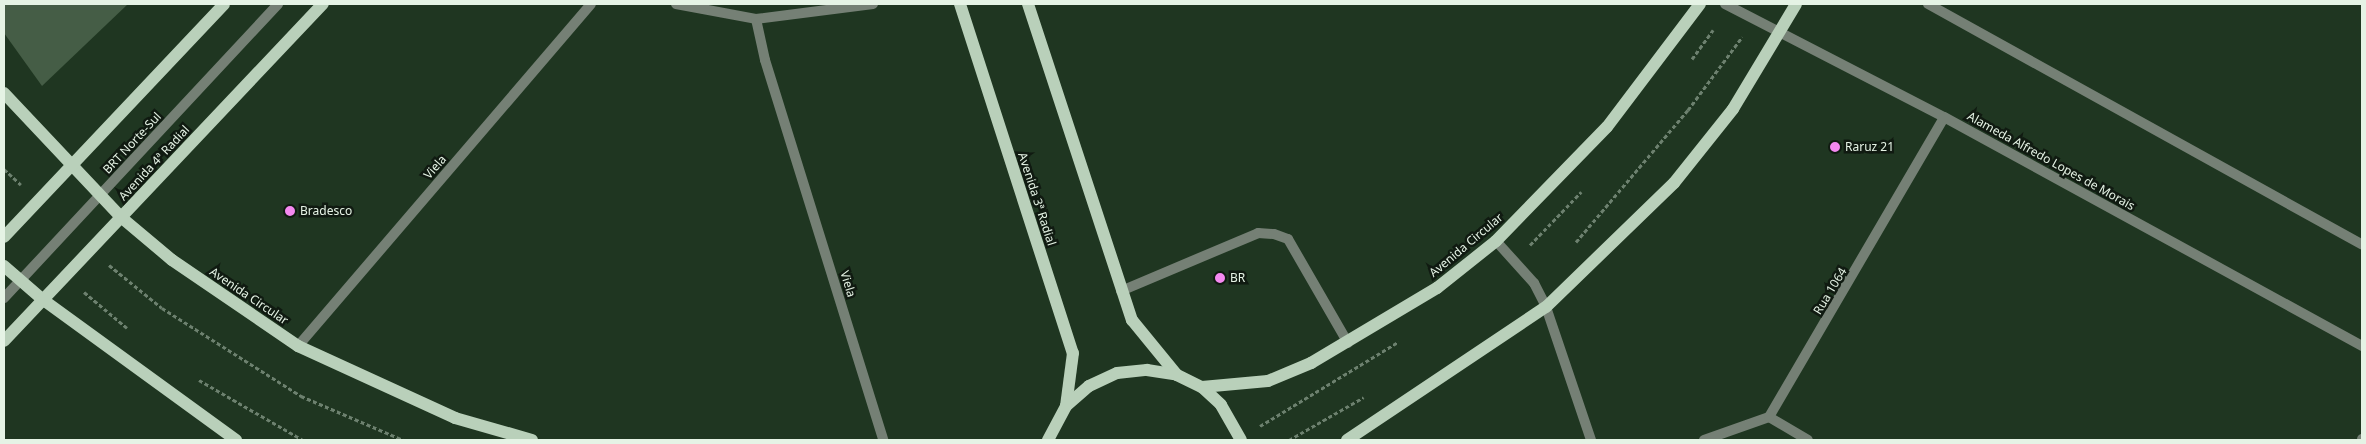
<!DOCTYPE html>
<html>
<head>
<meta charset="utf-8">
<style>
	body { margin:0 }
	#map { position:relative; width:2366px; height:444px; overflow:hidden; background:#1f3621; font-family:"Noto Sans",sans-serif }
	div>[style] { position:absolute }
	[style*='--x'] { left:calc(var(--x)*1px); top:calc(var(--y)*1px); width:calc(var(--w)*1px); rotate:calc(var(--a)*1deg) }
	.building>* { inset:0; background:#455d46 }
	.path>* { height:3px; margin-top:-1.5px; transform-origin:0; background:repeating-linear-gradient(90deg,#6d816f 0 4px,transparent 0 6.5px) }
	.lane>* { height:10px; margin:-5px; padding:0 5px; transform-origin:5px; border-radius:5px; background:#758075 }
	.street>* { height:10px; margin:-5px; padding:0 5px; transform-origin:5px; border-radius:5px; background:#758075 }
	.primary>* { height:12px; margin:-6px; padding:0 6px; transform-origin:6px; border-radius:6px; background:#b9d0ba }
	.dots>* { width:14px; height:14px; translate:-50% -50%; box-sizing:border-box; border:2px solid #101a11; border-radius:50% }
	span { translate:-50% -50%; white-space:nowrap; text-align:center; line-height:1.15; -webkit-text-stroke:5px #101a11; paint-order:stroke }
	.street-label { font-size:12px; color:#e5f3e5 }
	.poi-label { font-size:12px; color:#e5f3e5 }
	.left { translate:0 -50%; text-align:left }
	.frame { position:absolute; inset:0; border:5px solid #e5f3e5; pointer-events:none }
</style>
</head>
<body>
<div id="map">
	<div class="building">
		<i style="clip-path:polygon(4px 4px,128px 4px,42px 86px,4px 33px)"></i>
	</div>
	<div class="path">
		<i style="--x:1692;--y:59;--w:36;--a:-54"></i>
		<i style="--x:4;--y:169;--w:23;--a:43"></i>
		<i style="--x:1576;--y:242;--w:173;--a:-49.7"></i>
		<i style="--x:1688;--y:110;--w:91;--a:-53.5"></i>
		<i style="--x:1530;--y:245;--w:74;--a:-46.1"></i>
		<i style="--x:109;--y:265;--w:68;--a:39.1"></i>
		<i style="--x:162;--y:308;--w:165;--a:32.3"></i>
		<i style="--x:301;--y:396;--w:111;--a:23.3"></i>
		<i style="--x:84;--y:292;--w:56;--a:39.9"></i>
		<i style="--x:199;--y:380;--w:120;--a:30"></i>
		<i style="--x:1260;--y:426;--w:162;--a:-31.3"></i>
		<i style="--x:1289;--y:440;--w:86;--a:-29.8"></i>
	</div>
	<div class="lane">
		<i style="--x:1121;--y:291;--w:149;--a:-22.9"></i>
		<i style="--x:1258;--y:233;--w:16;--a:4"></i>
		<i style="--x:1274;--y:234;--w:15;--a:20"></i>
		<i style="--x:1288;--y:239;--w:120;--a:60"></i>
		<i style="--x:4;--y:298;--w:402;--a:-47"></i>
		<i style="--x:1769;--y:417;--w:45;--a:30.5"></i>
		<i style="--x:1704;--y:440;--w:69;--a:-19.5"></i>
		<i style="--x:1769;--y:417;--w:347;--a:-59.7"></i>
	</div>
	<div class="street">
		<i style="--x:676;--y:4;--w:81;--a:10.6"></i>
		<i style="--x:756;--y:19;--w:118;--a:-7.3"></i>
		<i style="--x:1725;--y:4;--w:246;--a:27.3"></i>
		<i style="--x:1944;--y:117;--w:477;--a:28.7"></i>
		<i style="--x:1928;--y:4;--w:496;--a:29"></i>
		<i style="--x:756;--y:19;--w:42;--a:77.6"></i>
		<i style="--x:765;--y:60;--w:398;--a:72.7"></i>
		<i style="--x:1496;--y:241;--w:57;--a:47.9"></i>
		<i style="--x:1534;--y:283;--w:27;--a:63"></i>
		<i style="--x:1546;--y:307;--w:140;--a:71.3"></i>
		<i style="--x:298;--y:346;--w:450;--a:-49.4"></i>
		<i style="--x:2362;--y:440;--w:1;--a:-90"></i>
	</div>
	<div class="primary">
		<i style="--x:960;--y:4;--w:367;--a:72.1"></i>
		<i style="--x:1073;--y:353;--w:53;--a:97.5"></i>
		<i style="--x:1028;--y:4;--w:333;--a:71.8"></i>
		<i style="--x:1132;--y:320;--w:71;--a:50.7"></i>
		<i style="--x:4;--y:93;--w:172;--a:46.7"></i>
		<i style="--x:122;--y:218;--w:65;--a:40"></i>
		<i style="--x:172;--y:260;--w:153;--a:34.3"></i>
		<i style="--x:298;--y:346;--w:173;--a:24.6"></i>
		<i style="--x:455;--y:418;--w:80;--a:15.9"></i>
		<i style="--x:4;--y:237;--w:320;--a:-46.6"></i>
		<i style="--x:4;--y:266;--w:50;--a:41"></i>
		<i style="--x:42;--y:299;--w:240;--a:36"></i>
		<i style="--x:4;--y:341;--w:464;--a:-46.6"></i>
		<i style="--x:1202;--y:387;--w:66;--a:-5.2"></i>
		<i style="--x:1268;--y:381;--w:47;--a:-22.7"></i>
		<i style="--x:1311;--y:363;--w:147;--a:-30.8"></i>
		<i style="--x:1437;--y:288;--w:75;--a:-38.5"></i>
		<i style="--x:1496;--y:241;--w:159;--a:-45.8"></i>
		<i style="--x:1607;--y:127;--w:154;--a:-52.9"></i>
		<i style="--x:1048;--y:440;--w:38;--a:-62"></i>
		<i style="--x:1066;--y:406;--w:30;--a:-41"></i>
		<i style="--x:1089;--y:386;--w:31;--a:-25"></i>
		<i style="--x:1117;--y:373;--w:30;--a:-6"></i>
		<i style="--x:1147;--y:370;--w:30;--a:9"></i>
		<i style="--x:1177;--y:375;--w:28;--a:26"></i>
		<i style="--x:1202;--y:387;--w:26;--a:43"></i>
		<i style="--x:1221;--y:405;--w:40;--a:60.3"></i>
		<i style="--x:1347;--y:440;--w:239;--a:-33.8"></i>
		<i style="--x:1546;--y:307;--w:178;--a:-44.1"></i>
		<i style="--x:1674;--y:183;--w:95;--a:-51.4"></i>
		<i style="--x:1733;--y:109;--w:122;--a:-59"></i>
	</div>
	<div class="dots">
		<i style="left:1835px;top:147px;background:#f489f0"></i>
		<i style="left:290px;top:211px;background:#f489f0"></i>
		<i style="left:1220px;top:278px;background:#f489f0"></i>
	</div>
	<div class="street-label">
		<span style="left:132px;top:143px;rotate:-47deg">BRT Norte-Sul</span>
		<span style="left:2051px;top:161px;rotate:29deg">Alameda Alfredo Lopes de Morais</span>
		<span style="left:154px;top:163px;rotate:-47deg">Avenida 4ª Radial</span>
		<span style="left:435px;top:167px;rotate:-49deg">Viela</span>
		<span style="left:1037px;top:199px;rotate:72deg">Avenida 3ª Radial</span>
		<span style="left:1466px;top:245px;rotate:-40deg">Avenida Circular</span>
		<span style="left:848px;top:284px;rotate:73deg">Viela</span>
		<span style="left:1830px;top:291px;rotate:-59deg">Rua 1064</span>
		<span style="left:249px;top:296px;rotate:34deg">Avenida Circular</span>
	</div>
	<div class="poi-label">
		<span class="left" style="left:1845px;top:147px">Raruz 21</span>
		<span class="left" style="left:300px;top:211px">Bradesco</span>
		<span class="left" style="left:1230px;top:278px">BR</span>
	</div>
	<div class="frame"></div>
</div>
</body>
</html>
